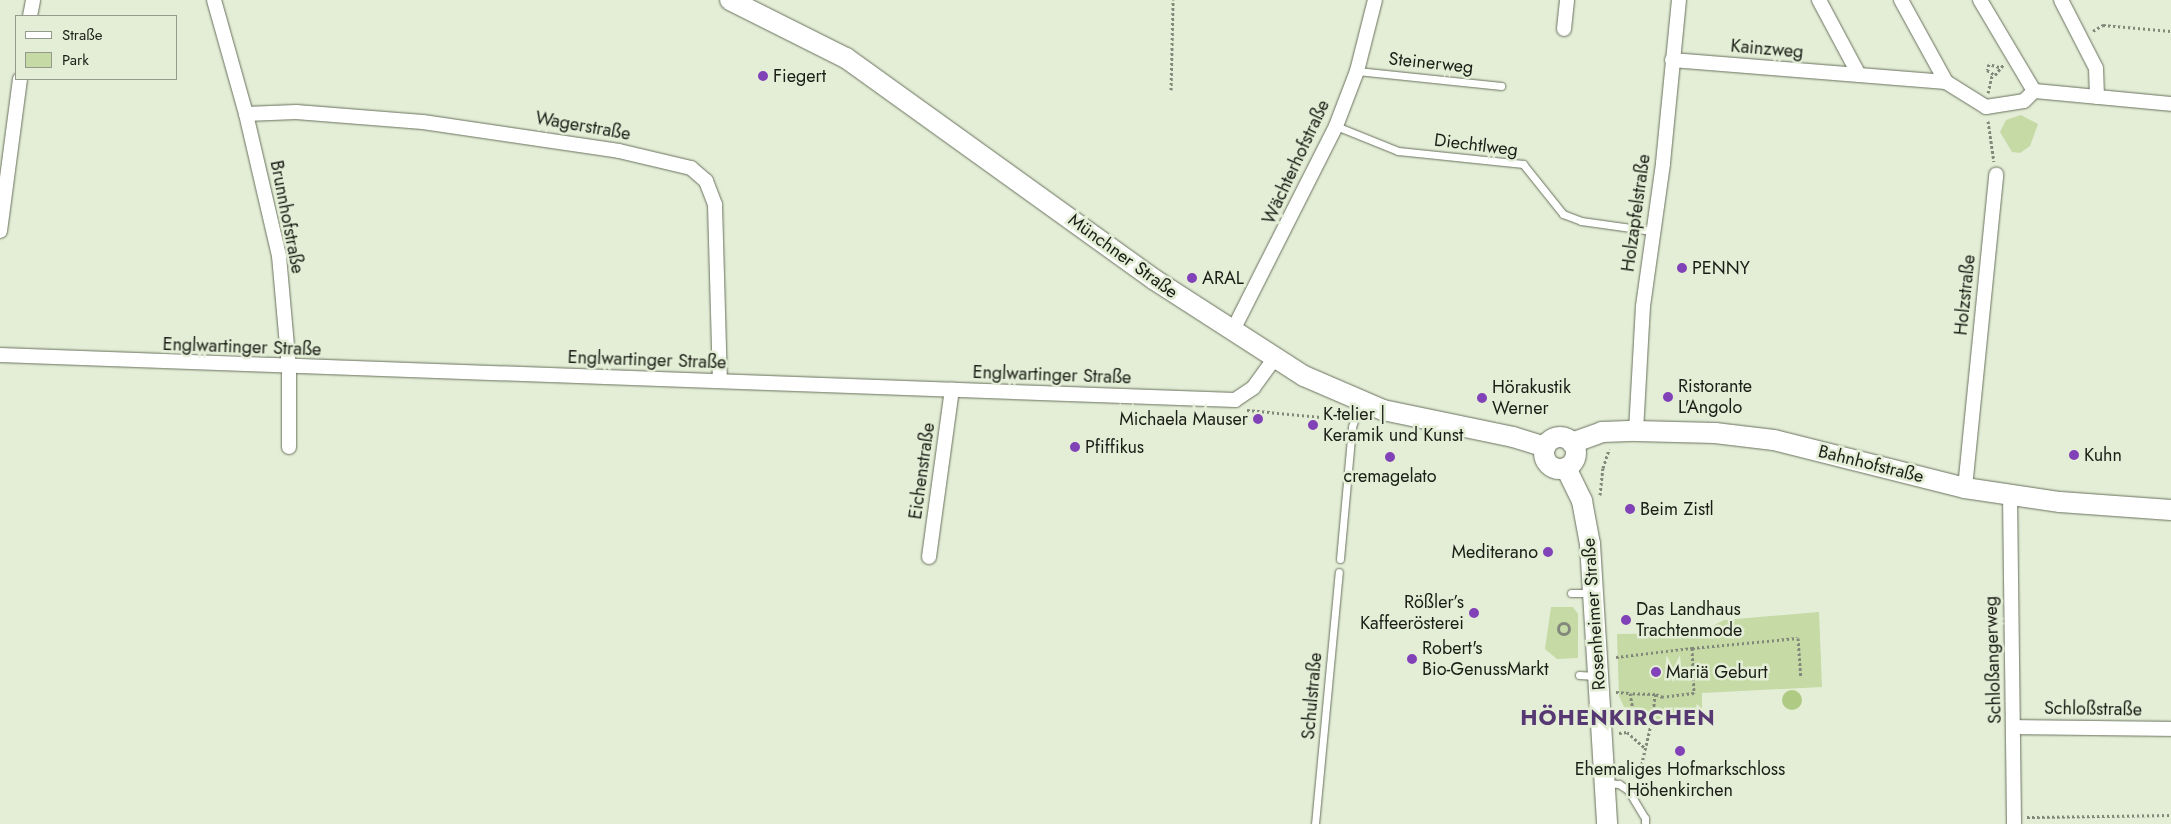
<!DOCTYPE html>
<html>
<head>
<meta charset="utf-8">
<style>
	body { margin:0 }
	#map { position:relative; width:2171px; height:824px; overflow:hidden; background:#e4eed7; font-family:Jost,sans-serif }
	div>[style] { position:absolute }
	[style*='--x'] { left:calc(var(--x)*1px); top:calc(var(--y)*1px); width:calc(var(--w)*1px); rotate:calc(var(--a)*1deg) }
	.green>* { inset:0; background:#c5daa5 }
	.water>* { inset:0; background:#afcb83 }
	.round { border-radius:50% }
	.path>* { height:3px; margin-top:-1.5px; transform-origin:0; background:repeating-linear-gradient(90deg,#83897a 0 2.5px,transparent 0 5px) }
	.path>.ring { margin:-1.5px; padding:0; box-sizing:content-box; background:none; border:3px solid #83897a; border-radius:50% }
	.roads { filter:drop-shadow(0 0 1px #69715d) drop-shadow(0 0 1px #69715d) }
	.lane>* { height:7px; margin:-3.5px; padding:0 3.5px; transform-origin:3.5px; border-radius:3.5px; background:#fff }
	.street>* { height:14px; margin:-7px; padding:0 7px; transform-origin:7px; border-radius:7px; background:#fff }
	.secondary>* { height:20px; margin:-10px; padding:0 10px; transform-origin:10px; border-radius:10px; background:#fff }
	.secondary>.ring { margin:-10px; padding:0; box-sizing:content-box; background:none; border:20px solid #fff; border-radius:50% }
	.dots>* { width:14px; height:14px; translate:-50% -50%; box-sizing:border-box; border:2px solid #e4eed7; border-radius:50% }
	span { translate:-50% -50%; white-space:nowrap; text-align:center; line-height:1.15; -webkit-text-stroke:5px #e4eed7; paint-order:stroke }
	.street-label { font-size:18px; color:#1b1e16 }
	.poi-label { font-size:18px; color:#1b1e16 }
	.left { translate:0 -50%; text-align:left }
	.right { translate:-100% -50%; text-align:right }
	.district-label { font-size:22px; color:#563872; font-weight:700; letter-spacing:1px }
	.legend { position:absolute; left:15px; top:15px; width:162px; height:65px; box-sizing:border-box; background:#e4eed7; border:1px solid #949b8a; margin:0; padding:6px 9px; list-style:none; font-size:15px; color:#1b1e16 }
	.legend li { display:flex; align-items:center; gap:10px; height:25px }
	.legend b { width:25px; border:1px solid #949b8a }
</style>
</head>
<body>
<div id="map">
	<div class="green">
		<i style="clip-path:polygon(2021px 115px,2038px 124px,2030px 146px,2020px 153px,2012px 152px,2000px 132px,2006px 120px)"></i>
		<i style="clip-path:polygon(1551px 607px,1573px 607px,1578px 614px,1578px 658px,1557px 659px,1545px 649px)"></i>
		<i style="clip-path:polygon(1819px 612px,1822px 687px,1702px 693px,1702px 721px,1632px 724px,1619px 696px,1617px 634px,1699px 633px,1724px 620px)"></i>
	</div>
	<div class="water">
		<i class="round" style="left:1782px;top:690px;width:20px;height:20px"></i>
	</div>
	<div class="path">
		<i style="--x:2093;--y:31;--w:12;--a:-31"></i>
		<i style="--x:2103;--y:25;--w:68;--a:5"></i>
		<i style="--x:1999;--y:67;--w:10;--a:-163"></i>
		<i style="--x:1989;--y:64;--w:6;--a:108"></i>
		<i style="--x:1987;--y:70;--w:9;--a:32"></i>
		<i style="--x:1995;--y:75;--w:13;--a:-51"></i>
		<i style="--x:1171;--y:90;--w:90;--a:-88.7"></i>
		<i style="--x:1988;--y:93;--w:18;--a:-77"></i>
		<i style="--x:1988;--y:121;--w:41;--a:81.7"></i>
		<i style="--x:1247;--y:410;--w:96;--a:5.4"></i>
		<i style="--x:1600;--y:495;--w:27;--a:-84"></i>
		<i style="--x:1603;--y:468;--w:20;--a:-72"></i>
		<i class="ring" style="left:1558.5px;top:623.5px;width:8px;height:8px"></i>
		<i style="--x:1692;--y:648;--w:106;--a:-5.4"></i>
		<i style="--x:1798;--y:638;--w:39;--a:86"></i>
		<i style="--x:1616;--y:657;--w:77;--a:-6.8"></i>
		<i style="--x:1692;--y:648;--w:45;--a:87.5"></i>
		<i style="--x:1694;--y:693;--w:31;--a:173"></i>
		<i style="--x:1663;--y:697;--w:9;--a:-159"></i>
		<i style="--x:1655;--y:694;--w:25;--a:-178"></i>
		<i style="--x:1630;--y:693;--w:23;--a:80"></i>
		<i style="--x:1634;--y:716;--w:19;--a:0"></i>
		<i style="--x:1653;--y:716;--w:22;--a:-85"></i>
		<i style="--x:1616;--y:692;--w:14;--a:4"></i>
		<i style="--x:1619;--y:733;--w:8;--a:-7"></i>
		<i style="--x:1627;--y:732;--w:25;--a:42"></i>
		<i style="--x:1637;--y:784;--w:70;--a:-76.8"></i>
		<i style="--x:2027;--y:817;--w:144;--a:-0.8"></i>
	</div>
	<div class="roads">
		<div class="lane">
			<i style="--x:1357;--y:71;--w:145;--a:5.9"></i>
			<i style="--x:1336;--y:126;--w:67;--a:22"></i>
			<i style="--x:1398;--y:151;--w:126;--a:5.9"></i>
			<i style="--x:1523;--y:164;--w:64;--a:51.3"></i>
			<i style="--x:1563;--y:214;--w:19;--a:21"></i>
			<i style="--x:1581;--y:221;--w:72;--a:8"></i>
			<i style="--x:1340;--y:559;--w:133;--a:-84.8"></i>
			<i style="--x:1352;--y:427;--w:26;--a:-72"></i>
			<i style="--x:1571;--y:593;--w:20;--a:0"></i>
			<i style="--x:1579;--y:675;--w:17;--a:3"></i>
			<i style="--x:1606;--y:783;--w:13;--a:4"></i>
			<i style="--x:1619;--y:784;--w:11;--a:34"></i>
			<i style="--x:1628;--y:790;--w:33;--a:59"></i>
			<i style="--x:1645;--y:818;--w:6;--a:90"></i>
			<i style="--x:1315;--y:824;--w:253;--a:-84.6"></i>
		</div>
		<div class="street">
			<i style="--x:214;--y:0;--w:118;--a:74.3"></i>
			<i style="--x:246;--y:114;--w:146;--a:76.9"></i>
			<i style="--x:279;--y:256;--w:111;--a:84.9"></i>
			<i style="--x:289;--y:367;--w:80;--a:90"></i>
			<i style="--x:1819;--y:0;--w:85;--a:61.9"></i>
			<i style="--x:1901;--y:0;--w:94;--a:61.2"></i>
			<i style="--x:1946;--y:82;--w:47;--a:32"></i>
			<i style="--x:1986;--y:107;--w:38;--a:-9"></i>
			<i style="--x:2024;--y:101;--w:14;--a:-45"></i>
			<i style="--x:2034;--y:91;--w:138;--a:5.4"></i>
			<i style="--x:1980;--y:0;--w:106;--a:59.3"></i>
			<i style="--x:2061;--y:0;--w:76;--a:62.8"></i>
			<i style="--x:2096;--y:68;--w:29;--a:88"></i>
			<i style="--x:30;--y:16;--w:16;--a:-79"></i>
			<i style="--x:1564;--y:29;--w:29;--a:-84"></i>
			<i style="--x:1672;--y:60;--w:275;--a:4.6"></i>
			<i style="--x:246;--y:114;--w:50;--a:-2.3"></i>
			<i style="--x:296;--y:112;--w:127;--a:4.5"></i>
			<i style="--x:423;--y:122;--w:198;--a:8.4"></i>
			<i style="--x:619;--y:151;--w:74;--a:13.3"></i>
			<i style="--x:691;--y:168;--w:20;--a:41"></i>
			<i style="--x:706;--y:181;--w:26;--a:69"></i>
			<i style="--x:715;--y:205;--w:176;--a:88.4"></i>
			<i style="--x:0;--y:231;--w:153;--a:-82.5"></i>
			<i style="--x:1232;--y:332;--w:231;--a:-63.2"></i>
			<i style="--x:1336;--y:126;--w:59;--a:-69.1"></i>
			<i style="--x:1357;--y:71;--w:73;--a:-75.8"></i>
			<i style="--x:0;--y:355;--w:1236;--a:2.09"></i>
			<i style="--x:1235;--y:400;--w:22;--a:-34"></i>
			<i style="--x:1253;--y:388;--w:36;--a:-54"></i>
			<i style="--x:1636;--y:431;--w:125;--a:-86.8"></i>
			<i style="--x:1643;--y:306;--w:144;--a:-82"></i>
			<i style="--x:1663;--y:163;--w:164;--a:-84.4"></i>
			<i style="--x:1965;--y:488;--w:315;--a:-84.3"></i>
			<i style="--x:2010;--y:495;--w:329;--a:89.3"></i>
			<i style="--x:929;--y:557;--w:169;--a:-82.2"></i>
			<i style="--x:2014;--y:727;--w:157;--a:0.7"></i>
		</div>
		<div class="secondary">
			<i style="--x:730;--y:0;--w:130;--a:26.6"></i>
			<i style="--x:846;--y:58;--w:380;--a:35.7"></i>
			<i style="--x:1155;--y:280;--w:177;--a:32.8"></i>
			<i style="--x:1304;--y:376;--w:86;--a:23.3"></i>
			<i style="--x:1383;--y:410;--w:133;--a:11.7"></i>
			<i style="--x:1513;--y:437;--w:34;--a:17"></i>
			<i class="ring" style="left:1544px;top:437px;width:12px;height:12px"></i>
			<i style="--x:1572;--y:443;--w:32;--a:-20"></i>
			<i style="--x:1602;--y:432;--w:34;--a:-2"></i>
			<i style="--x:1636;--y:431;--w:79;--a:1.5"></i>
			<i style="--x:1715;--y:433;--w:59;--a:6.8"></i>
			<i style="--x:1774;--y:440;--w:197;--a:14.1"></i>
			<i style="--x:1965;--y:488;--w:96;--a:8.4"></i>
			<i style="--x:2060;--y:502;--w:111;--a:4.1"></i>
			<i style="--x:1566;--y:468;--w:37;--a:64"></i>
			<i style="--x:1582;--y:501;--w:44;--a:79.5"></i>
			<i style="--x:1590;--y:544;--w:281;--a:86.5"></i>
		</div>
	</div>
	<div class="dots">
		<i style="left:763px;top:76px;background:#8242b7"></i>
		<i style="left:1682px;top:268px;background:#8242b7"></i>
		<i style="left:1192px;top:278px;background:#8242b7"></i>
		<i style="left:1668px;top:397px;background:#8242b7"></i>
		<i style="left:1482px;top:398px;background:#8242b7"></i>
		<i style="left:1258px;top:419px;background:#8242b7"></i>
		<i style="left:1313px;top:425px;background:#8242b7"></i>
		<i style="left:1075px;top:447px;background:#8242b7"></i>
		<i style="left:2074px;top:455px;background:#8242b7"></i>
		<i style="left:1390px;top:457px;background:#8242b7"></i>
		<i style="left:1630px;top:509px;background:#8242b7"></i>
		<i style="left:1548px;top:552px;background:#8242b7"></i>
		<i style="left:1474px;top:613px;background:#8242b7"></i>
		<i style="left:1626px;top:620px;background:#8242b7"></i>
		<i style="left:1412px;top:659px;background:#8242b7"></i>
		<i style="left:1656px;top:672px;background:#8242b7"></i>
		<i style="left:1680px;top:751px;background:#8242b7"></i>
	</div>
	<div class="street-label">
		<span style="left:1767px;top:49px;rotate:5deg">Kainzweg</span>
		<span style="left:1431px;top:63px;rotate:6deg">Steinerweg</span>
		<span style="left:583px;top:126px;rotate:10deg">Wagerstraße</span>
		<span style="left:1476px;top:145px;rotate:7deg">Diechtlweg</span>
		<span style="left:1296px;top:162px;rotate:-65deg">Wächterhofstraße</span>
		<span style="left:1636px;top:213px;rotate:-82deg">Holzapfelstraße</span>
		<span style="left:287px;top:217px;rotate:79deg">Brunnhofstraße</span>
		<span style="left:1123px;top:256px;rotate:36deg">Münchner Straße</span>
		<span style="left:1965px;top:295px;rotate:-84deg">Holzstraße</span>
		<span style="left:242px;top:347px;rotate:2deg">Englwartinger Straße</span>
		<span style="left:647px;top:360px;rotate:2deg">Englwartinger Straße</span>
		<span style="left:1052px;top:375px;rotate:2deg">Englwartinger Straße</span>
		<span style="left:1871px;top:464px;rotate:14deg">Bahnhofstraße</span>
		<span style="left:922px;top:471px;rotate:-82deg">Eichenstraße</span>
		<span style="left:1594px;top:614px;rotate:-94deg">Rosenheimer Straße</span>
		<span style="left:1993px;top:660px;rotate:-92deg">Schloßangerweg</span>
		<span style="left:1312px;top:696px;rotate:-85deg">Schulstraße</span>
		<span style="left:2093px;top:709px;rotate:1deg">Schloßstraße</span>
	</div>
	<div class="poi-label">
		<span class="left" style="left:773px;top:76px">Fiegert</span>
		<span class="left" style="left:1692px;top:268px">PENNY</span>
		<span class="left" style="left:1202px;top:278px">ARAL</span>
		<span class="left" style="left:1678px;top:397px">Ristorante<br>L'Angolo</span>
		<span class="left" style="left:1492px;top:398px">Hörakustik<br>Werner</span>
		<span class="left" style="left:1323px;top:425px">K-telier |<br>Keramik und Kunst</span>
		<span class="right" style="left:1248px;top:419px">Michaela Mauser</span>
		<span class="left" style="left:1085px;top:447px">Pfiffikus</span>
		<span class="left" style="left:2084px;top:455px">Kuhn</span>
		<span style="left:1390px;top:476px">cremagelato</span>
		<span class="left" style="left:1640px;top:509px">Beim Zistl</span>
		<span class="right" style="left:1538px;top:552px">Mediterano</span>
		<span class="right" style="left:1464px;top:613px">Rößler’s<br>Kaffeerösterei</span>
		<span class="left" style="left:1636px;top:620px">Das Landhaus<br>Trachtenmode</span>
		<span class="left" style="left:1422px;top:659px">Robert's<br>Bio-GenussMarkt</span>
		<span class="left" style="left:1666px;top:672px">Mariä Geburt</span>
		<span style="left:1680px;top:780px">Ehemaliges Hofmarkschloss<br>Höhenkirchen</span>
	</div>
	<div class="district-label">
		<span style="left:1618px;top:718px">HÖHENKIRCHEN</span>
	</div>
	<ul class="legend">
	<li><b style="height:6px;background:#fff"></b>Straße</li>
	<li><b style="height:14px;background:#c5daa5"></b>Park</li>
	</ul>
</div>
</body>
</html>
